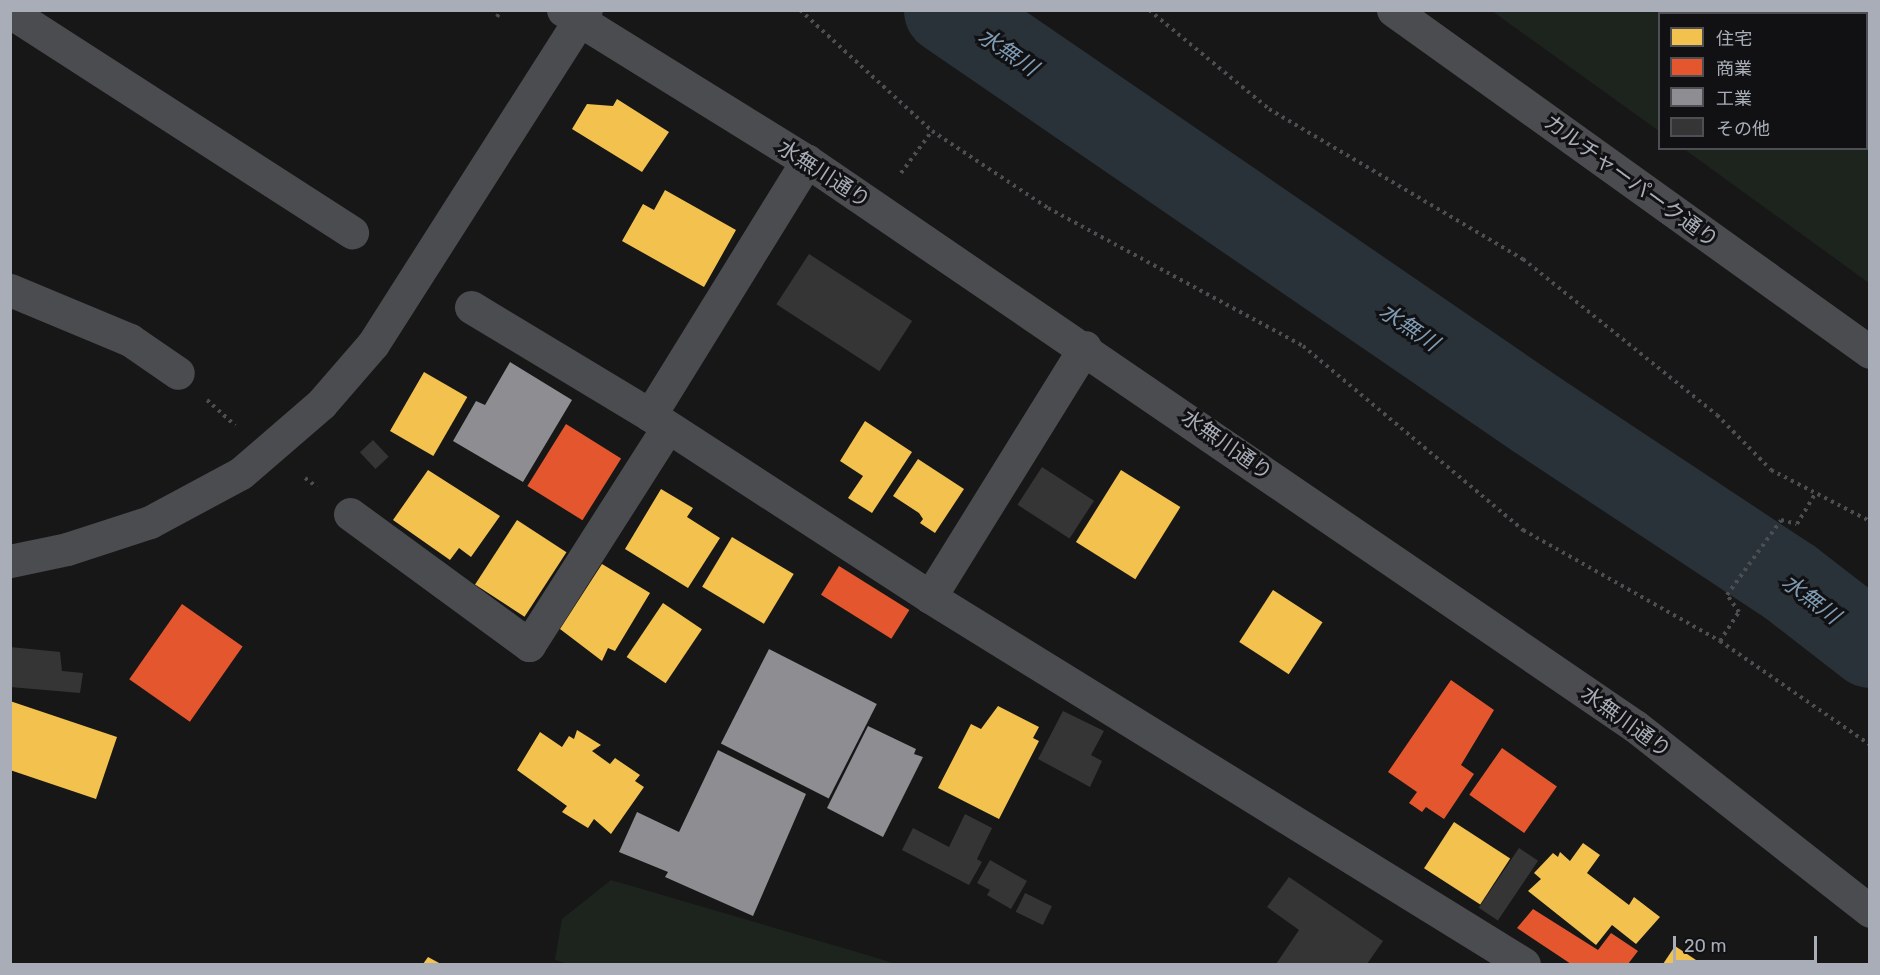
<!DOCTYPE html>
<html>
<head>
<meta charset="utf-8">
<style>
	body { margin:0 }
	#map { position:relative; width:1880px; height:975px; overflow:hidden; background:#171717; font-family:Rubik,"Noto Sans JP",sans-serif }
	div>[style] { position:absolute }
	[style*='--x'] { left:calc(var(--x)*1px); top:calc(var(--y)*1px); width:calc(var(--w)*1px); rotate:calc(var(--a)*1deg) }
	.green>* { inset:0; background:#1d241e }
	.homes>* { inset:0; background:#f2c14e; transform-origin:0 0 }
	.shops>* { inset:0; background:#e4572e; transform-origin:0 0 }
	.industry>* { inset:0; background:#8d8d92; transform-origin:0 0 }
	.river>* { height:87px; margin:-43.5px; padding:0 43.5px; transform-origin:43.5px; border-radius:43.5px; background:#2a3239 }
	.building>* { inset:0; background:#353536; transform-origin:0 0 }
	.path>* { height:4px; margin-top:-2px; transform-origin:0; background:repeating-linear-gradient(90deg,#4d4e52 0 3px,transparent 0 7.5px) }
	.minor>* { height:33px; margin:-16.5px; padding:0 16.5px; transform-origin:16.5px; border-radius:16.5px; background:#4b4c50 }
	span { translate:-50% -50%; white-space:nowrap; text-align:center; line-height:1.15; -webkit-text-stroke:6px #111113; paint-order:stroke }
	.street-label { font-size:21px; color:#a8adb8 }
	.water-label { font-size:22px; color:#7f9bb3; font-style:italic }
	.frame { position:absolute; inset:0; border:12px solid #a8adb8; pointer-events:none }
	.legend { position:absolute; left:1658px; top:12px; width:210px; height:138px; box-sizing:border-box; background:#111113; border:2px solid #4d4f55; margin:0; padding:8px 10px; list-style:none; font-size:18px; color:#a8adb8 }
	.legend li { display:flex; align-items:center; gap:12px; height:30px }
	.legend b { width:30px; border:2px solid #4d4f55 }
	.scale { position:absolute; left:1673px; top:936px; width:144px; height:27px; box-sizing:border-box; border:3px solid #a8adb8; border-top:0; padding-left:8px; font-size:18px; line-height:21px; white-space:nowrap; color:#a8adb8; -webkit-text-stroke:4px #111113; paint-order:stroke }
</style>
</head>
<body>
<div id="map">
	<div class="green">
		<i style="clip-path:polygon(1814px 10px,1819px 13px,1660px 14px,1659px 131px,1492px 11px)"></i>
		<i style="clip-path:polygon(1867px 45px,1870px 47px,1869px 283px,1684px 149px,1866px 148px)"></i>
		<i style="clip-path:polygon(611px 880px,867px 955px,896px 964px,568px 964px,555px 960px,562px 919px)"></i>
	</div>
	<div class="homes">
		<i style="clip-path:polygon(617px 99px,669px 132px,642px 172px,572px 129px,587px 104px,613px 106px)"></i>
		<i style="clip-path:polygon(665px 190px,736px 230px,704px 287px,622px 241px,643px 204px,654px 210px)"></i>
		<i style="left:424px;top:372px;width:50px;height:68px;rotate:30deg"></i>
		<i style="clip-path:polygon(865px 421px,912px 452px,872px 513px,848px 498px,863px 476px,840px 461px)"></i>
		<i style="clip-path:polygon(918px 459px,964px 489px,935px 533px,920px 523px,923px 519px,919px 513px,893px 496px)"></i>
		<i style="clip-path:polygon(428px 470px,500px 516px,471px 557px,459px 548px,450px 560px,393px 520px)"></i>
		<i style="left:1121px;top:470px;width:70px;height:85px;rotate:32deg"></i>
		<i style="clip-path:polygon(661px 489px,693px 508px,687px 517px,720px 538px,688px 588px,625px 549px)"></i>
		<i style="left:517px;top:520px;width:59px;height:77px;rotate:33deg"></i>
		<i style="left:732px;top:537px;width:72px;height:58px;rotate:31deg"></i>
		<i style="clip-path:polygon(602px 564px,650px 593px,615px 651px,608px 648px,602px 661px,560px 629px)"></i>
		<i style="left:1273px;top:590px;width:59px;height:62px;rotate:33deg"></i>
		<i style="left:663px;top:603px;width:47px;height:65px;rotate:34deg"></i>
		<i style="clip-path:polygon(10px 701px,117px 737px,96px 799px,10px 770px)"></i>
		<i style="clip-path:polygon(998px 706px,1039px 727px,1033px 738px,1039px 741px,999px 819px,938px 788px,971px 724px,981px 729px)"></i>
		<i style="clip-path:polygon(577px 730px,601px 745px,592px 751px,610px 764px,615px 758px,640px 775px,635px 781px,644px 787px,611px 834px,594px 819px,588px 828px,562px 812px,567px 806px,517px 770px,540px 732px,562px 747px,569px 736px,574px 739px)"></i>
		<i style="left:1454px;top:822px;width:67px;height:55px;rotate:33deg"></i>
		<i style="clip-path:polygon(1583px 843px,1600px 855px,1587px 873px,1629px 905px,1634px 897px,1660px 917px,1636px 944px,1612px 925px,1596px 945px,1528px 891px,1541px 879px,1534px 873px,1553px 853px,1558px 857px,1560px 852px,1570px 861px)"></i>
		<i style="clip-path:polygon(1675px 946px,1702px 964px,1663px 964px)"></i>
		<i style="clip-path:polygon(428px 957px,441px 964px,423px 964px)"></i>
	</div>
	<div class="shops">
		<i style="left:566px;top:424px;width:65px;height:73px;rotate:32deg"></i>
		<i style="left:839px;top:566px;width:83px;height:34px;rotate:32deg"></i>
		<i style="left:182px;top:604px;width:74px;height:92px;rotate:35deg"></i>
		<i style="clip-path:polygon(1451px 680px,1494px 710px,1461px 765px,1474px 774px,1444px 819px,1426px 807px,1422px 812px,1409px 803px,1417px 792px,1388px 772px)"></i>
		<i style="left:1502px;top:748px;width:67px;height:57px;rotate:35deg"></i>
		<i style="clip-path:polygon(1533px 909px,1598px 950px,1611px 933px,1638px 951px,1628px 964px,1571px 964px,1517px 928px)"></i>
	</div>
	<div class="industry">
		<i style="clip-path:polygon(510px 362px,572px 400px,523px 482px,453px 441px,476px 401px,485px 405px)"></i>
		<i style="left:769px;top:649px;width:121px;height:106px;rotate:27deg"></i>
		<i style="clip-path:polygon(868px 726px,916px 749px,914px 754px,923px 757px,883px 837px,827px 808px)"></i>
		<i style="clip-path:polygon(718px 750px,806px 794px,753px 916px,665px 877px,668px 872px,619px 852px,637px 812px,679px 832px)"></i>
	</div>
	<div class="river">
		<i style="--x:947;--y:10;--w:714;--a:34.45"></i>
		<i style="--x:1536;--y:414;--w:305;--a:33.5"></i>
		<i style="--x:1790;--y:582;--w:101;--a:37.8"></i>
	</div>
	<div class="building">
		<i style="left:809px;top:254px;width:123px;height:60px;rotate:33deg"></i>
		<i style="left:373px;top:440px;width:23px;height:18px;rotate:47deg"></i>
		<i style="left:1042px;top:467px;width:62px;height:45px;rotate:33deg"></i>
		<i style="clip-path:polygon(10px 647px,60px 652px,62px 671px,83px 673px,80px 693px,10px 687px)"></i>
		<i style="clip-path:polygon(1063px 711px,1104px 731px,1091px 755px,1102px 761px,1090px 787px,1038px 759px)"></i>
		<i style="clip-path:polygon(965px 814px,992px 828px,977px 859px,982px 862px,969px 885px,902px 850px,913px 828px,949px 847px)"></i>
		<i style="left:1519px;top:848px;width:23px;height:72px;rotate:34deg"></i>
		<i style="clip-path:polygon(990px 860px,1027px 881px,1011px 909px,987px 895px,990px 890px,977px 883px)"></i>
		<i style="clip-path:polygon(1289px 877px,1383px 941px,1367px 964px,1276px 964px,1299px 930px,1267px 907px)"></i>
		<i style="left:1025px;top:893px;width:30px;height:21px;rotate:26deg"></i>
	</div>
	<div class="path">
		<i style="--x:800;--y:10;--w:179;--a:42.5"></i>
		<i style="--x:932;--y:131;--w:139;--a:33.6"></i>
		<i style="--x:1048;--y:208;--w:290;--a:28.4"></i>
		<i style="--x:1303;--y:346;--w:287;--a:39.9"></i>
		<i style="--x:1523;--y:530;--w:226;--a:29.4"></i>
		<i style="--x:1720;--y:641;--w:183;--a:34.7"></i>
		<i style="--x:1149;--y:10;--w:156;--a:39.5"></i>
		<i style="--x:1269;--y:109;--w:295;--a:30.6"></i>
		<i style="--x:1523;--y:259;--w:249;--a:38.8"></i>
		<i style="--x:1717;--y:415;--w:77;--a:45.5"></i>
		<i style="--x:1771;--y:470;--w:111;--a:27.3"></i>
		<i style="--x:497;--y:17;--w:8;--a:-60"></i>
		<i style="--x:901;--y:173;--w:52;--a:-53.6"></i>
		<i style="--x:207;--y:400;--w:38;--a:42"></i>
		<i style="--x:305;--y:478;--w:15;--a:37"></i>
		<i style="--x:1720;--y:641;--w:35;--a:-57"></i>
		<i style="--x:1739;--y:612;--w:21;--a:-125"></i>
		<i style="--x:1727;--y:595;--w:92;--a:-54.2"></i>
		<i style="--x:1781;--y:520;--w:16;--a:14"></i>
		<i style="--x:1797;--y:524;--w:35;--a:-59"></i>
	</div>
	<div class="minor">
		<i style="--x:563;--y:10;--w:287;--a:31.8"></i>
		<i style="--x:807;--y:161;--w:1002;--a:34.31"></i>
		<i style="--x:1635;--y:726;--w:299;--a:38.2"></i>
		<i style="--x:1393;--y:10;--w:587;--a:35.64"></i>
		<i style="--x:10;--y:12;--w:407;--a:32.8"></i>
		<i style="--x:10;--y:290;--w:130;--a:22.6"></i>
		<i style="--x:130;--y:340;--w:58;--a:34.5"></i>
		<i style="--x:471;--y:307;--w:209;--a:31.1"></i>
		<i style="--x:650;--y:415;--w:334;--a:33"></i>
		<i style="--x:930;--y:597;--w:698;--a:31.71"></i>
		<i style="--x:650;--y:415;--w:299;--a:-58.3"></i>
		<i style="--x:350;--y:514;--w:222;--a:36.2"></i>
		<i style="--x:529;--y:645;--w:257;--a:-57.5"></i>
		<i style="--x:10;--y:561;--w:58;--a:-11.9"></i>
		<i style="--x:67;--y:549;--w:87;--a:-18"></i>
		<i style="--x:150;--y:522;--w:103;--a:-28.3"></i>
		<i style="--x:241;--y:473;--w:106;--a:-40.8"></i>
		<i style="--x:321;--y:404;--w:79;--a:-49.1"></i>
		<i style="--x:373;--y:344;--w:396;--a:-57.5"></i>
		<i style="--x:930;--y:597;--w:294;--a:-58.2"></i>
	</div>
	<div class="street-label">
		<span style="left:824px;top:174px;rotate:33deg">水無川通り</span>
		<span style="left:1631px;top:181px;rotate:36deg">カルチャーパーク通り</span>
		<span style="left:1227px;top:445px;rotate:35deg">水無川通り</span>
		<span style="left:1626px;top:722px;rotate:36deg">水無川通り</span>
	</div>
	<div class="water-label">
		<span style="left:1008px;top:52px;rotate:34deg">水無川</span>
		<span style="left:1409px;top:327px;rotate:34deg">水無川</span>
		<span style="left:1811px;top:599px;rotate:37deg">水無川</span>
	</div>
	<div class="frame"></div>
	<ul class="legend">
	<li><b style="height:16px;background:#f2c14e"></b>住宅</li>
	<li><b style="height:16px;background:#e4572e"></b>商業</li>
	<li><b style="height:16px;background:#8d8d92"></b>工業</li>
	<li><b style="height:16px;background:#353536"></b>その他</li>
	</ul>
	<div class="scale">20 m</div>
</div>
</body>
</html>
